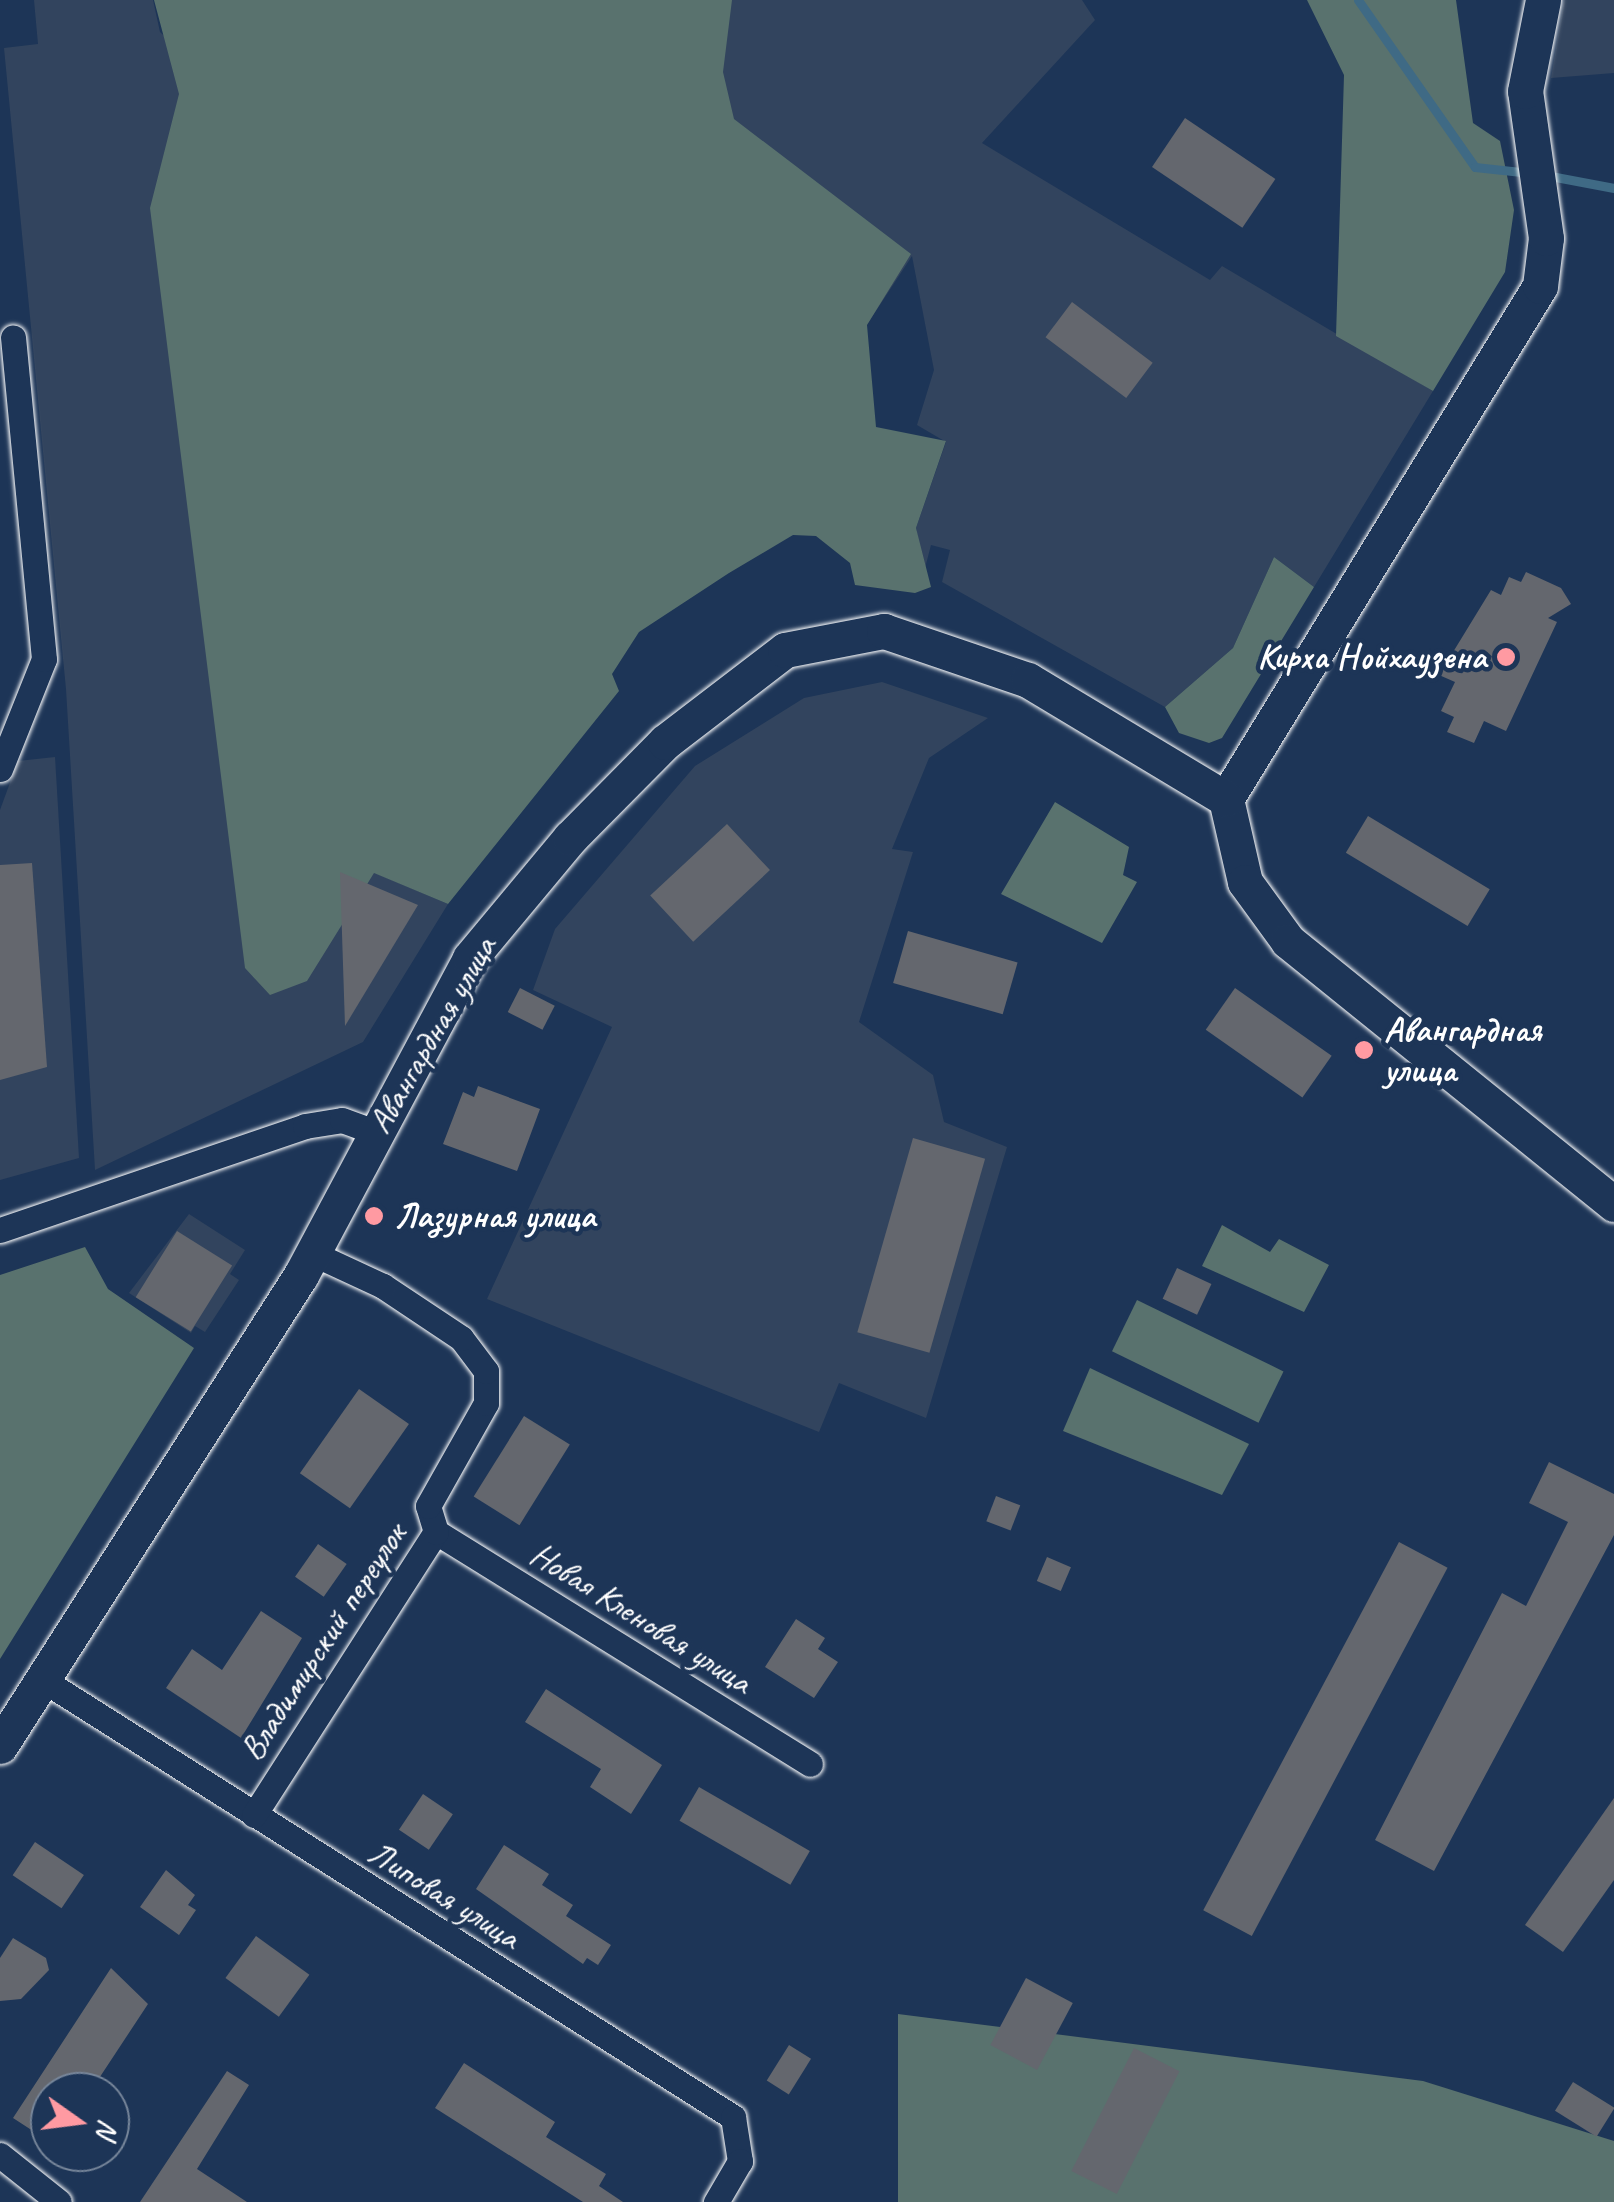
<!DOCTYPE html>
<html>
<head>
<meta charset="utf-8">
<style>
	body { margin:0 }
	#map { position:relative; width:1614px; height:2202px; overflow:hidden; background:#1d3557; font-family:Caveat,sans-serif }
	div>[style] { position:absolute }
	[style*='--x'] { left:calc(var(--x)*1px); top:calc(var(--y)*1px); width:calc(var(--w)*1px); rotate:calc(var(--a)*1deg) }
	.built>* { inset:0; background:#32445e }
	.green>* { inset:0; background:#59726e; transform-origin:0 0 }
	.stream>* { height:9px; margin:-4.5px; padding:0 4.5px; transform-origin:4.5px; border-radius:4.5px; background:#3f6a85 }
	.building>* { inset:0; background:#64676e; transform-origin:0 0 }
	.roads { filter:drop-shadow(0 0 2px #fff) drop-shadow(0 0 2px #fff) }
	.street>* { height:25px; margin:-12.5px; padding:0 12.5px; transform-origin:12.5px; border-radius:12.5px; background:#1d3557 }
	.secondary>* { height:35px; margin:-17.5px; padding:0 17.5px; transform-origin:17.5px; border-radius:17.5px; background:#1d3557 }
	.dots>* { width:28px; height:28px; translate:-50% -50%; box-sizing:border-box; border:5px solid #1d3557; border-radius:50% }
	span { translate:-50% -50%; white-space:nowrap; text-align:center; line-height:1.15; -webkit-text-stroke:9px #1d3557; paint-order:stroke }
	.poi-label { font-size:35px; color:#fff; font-weight:700 }
	.right { translate:-100% -50%; text-align:right }
	.left { translate:0 -50%; text-align:left }
	.street-label { font-size:35px; color:#fff }
	.north { position:absolute; left:30px; top:2072px; width:100px; height:100px; box-sizing:border-box; background:#1d3557; border:2px solid #77869a; border-radius:50%; rotate:104deg; font-size:28px; font-weight:700; line-height:40px; text-align:center; color:#fff }
	.north::after { content:''; display:block; margin:auto; width:35px; height:45px; background:#ff9aa2; clip-path:polygon(50% 0,100% 100%,50% 72%,0 100%) }
</style>
</head>
<body>
<div id="map">
	<div class="built">
		<i style="clip-path:polygon(34px 0,153px 0,160px 32px,261px 125px,326px 852px,448px 904px,363px 1042px,95px 1170px,66px 689px,4px 48px,38px 44px)"></i>
		<i style="clip-path:polygon(324px 0,1082px 0,1095px 20px,982px 143px,1210px 280px,1222px 266px,1433px 391px,1314px 587px,1274px 557px,1233px 648px,1165px 707px,942px 582px,950px 550px,931px 545px,924px 572px,916px 528px,946px 442px,917px 425px,934px 370px,912px 256px,868px 323px)"></i>
		<i style="clip-path:polygon(1564px 0,1614px 0,1614px 73px,1551px 78px)"></i>
		<i style="clip-path:polygon(882px 682px,988px 718px,929px 758px,892px 849px,913px 852px,859px 1022px,933px 1075px,944px 1122px,1007px 1147px,926px 1418px,839px 1383px,819px 1432px,487px 1299px,612px 1027px,533px 990px,555px 929px,695px 766px,804px 698px)"></i>
		<i style="clip-path:polygon(55px 757px,79px 1158px,0 1180px,0 810px,18px 761px)"></i>
		<i style="clip-path:polygon(189px 1214px,245px 1250px,230px 1274px,239px 1280px,205px 1332px,195px 1326px,191px 1333px,129px 1293px)"></i>
	</div>
	<div class="green">
		<i style="clip-path:polygon(154px 0,732px 0,723px 72px,734px 119px,911px 254px,867px 325px,876px 427px,946px 441px,916px 528px,931px 587px,915px 593px,855px 585px,850px 563px,816px 536px,793px 535px,729px 573px,639px 632px,612px 674px,619px 691px,448px 904px,374px 873px,307px 981px,270px 995px,245px 968px,150px 208px,179px 94px)"></i>
		<i style="clip-path:polygon(1307px 0,1456px 0,1473px 123px,1500px 141px,1514px 210px,1505px 272px,1433px 391px,1336px 336px,1344px 75px)"></i>
		<i style="clip-path:polygon(1274px 557px,1314px 587px,1222px 738px,1209px 743px,1179px 733px,1165px 707px,1233px 648px)"></i>
		<i style="clip-path:polygon(1055px 802px,1129px 847px,1123px 875px,1137px 882px,1102px 943px,1001px 894px)"></i>
		<i style="clip-path:polygon(1222px 1225px,1270px 1252px,1279px 1239px,1329px 1265px,1304px 1312px,1202px 1266px)"></i>
		<i style="clip-path:polygon(85px 1247px,108px 1289px,194px 1348px,0 1659px,0 1275px)"></i>
		<i style="left:1137px;top:1300px;width:163px;height:57px;rotate:26deg"></i>
		<i style="clip-path:polygon(1090px 1368px,1249px 1444px,1222px 1495px,1063px 1431px)"></i>
		<i style="clip-path:polygon(898px 2014px,1423px 2081px,1614px 2141px,1614px 2202px,898px 2202px)"></i>
	</div>
	<div class="stream">
		<i style="--x:1358;--y:0;--w:204;--a:55"></i>
		<i style="--x:1475;--y:167;--w:55;--a:6.2"></i>
		<i style="--x:1545;--y:175;--w:70;--a:10.7"></i>
	</div>
	<div class="building">
		<i style="left:1185px;top:118px;width:109px;height:59px;rotate:34deg"></i>
		<i style="left:1072px;top:302px;width:101px;height:44px;rotate:37deg"></i>
		<i style="clip-path:polygon(1526px 572px,1561px 588px,1571px 604px,1548px 618px,1557px 622px,1506px 731px,1484px 721px,1474px 743px,1447px 732px,1454px 717px,1441px 711px,1455px 682px,1439px 675px,1491px 590px,1501px 595px,1509px 577px,1521px 582px)"></i>
		<i style="left:1368px;top:816px;width:142px;height:43px;rotate:31deg"></i>
		<i style="left:727px;top:824px;width:63px;height:105px;rotate:47deg"></i>
		<i style="clip-path:polygon(32px 863px,47px 1067px,0 1080px,0 865px)"></i>
		<i style="clip-path:polygon(340px 872px,418px 905px,345px 1026px)"></i>
		<i style="left:908px;top:931px;width:114px;height:54px;rotate:16deg"></i>
		<i style="left:520px;top:988px;width:39px;height:27px;rotate:27deg"></i>
		<i style="left:1235px;top:988px;width:118px;height:51px;rotate:35deg"></i>
		<i style="clip-path:polygon(478px 1086px,540px 1109px,517px 1171px,443px 1144px,463px 1092px,474px 1097px)"></i>
		<i style="left:913px;top:1138px;width:75px;height:202px;rotate:16deg"></i>
		<i style="left:177px;top:1231px;width:65px;height:78px;rotate:32deg"></i>
		<i style="left:1177px;top:1268px;width:38px;height:34px;rotate:25deg"></i>
		<i style="left:359px;top:1389px;width:61px;height:103px;rotate:35deg"></i>
		<i style="left:524px;top:1416px;width:54px;height:95px;rotate:32deg"></i>
		<i style="clip-path:polygon(1549px 1462px,1614px 1494px,1614px 1535px,1434px 1871px,1375px 1840px,1502px 1593px,1526px 1606px,1568px 1522px,1529px 1503px)"></i>
		<i style="left:996px;top:1496px;width:26px;height:27px;rotate:21deg"></i>
		<i style="left:1399px;top:1542px;width:55px;height:417px;rotate:28deg"></i>
		<i style="left:318px;top:1544px;width:35px;height:40px;rotate:35deg"></i>
		<i style="left:1047px;top:1557px;width:26px;height:26px;rotate:23deg"></i>
		<i style="clip-path:polygon(261px 1611px,302px 1638px,241px 1738px,166px 1688px,192px 1649px,222px 1670px)"></i>
		<i style="clip-path:polygon(796px 1619px,825px 1638px,818px 1649px,838px 1662px,814px 1698px,765px 1667px)"></i>
		<i style="clip-path:polygon(546px 1689px,662px 1765px,631px 1814px,590px 1787px,601px 1769px,525px 1722px)"></i>
		<i style="left:699px;top:1787px;width:128px;height:39px;rotate:30deg"></i>
		<i style="left:423px;top:1794px;width:36px;height:43px;rotate:34deg"></i>
		<i style="clip-path:polygon(1614px 1798px,1614px 1880px,1563px 1952px,1525px 1925px)"></i>
		<i style="left:35px;top:1842px;width:59px;height:40px;rotate:34deg"></i>
		<i style="clip-path:polygon(504px 1845px,549px 1874px,542px 1885px,573px 1905px,566px 1916px,611px 1945px,598px 1965px,587px 1958px,583px 1964px,476px 1889px)"></i>
		<i style="clip-path:polygon(166px 1870px,195px 1895px,188px 1905px,196px 1910px,179px 1935px,140px 1907px)"></i>
		<i style="left:256px;top:1936px;width:66px;height:52px;rotate:36deg"></i>
		<i style="clip-path:polygon(13px 1938px,46px 1958px,49px 1970px,21px 1999px,0 2001px,0 1958px)"></i>
		<i style="clip-path:polygon(111px 1968px,148px 2004px,90px 2092px,50px 2092px,50px 2142px,13px 2118px)"></i>
		<i style="left:1026px;top:1978px;width:53px;height:76px;rotate:28deg"></i>
		<i style="left:789px;top:2045px;width:26px;height:42px;rotate:32deg"></i>
		<i style="left:1134px;top:2048px;width:51px;height:138px;rotate:27deg"></i>
		<i style="clip-path:polygon(464px 2063px,555px 2122px,546px 2137px,606px 2174px,599px 2186px,623px 2202px,583px 2202px,435px 2108px)"></i>
		<i style="clip-path:polygon(227px 2071px,249px 2085px,197px 2169px,247px 2202px,140px 2202px)"></i>
		<i style="left:1573px;top:2082px;width:49px;height:34px;rotate:32deg"></i>
	</div>
	<div class="roads">
		<div class="street">
			<i style="--x:0;--y:769;--w:118;--a:-68.2"></i>
			<i style="--x:44;--y:659;--w:323;--a:-95.5"></i>
			<i style="--x:0;--y:1230;--w:322;--a:-18.8"></i>
			<i style="--x:305;--y:1126;--w:37;--a:-9"></i>
			<i style="--x:342;--y:1120;--w:35;--a:20"></i>
			<i style="--x:436;--y:1532;--w:440;--a:31.8"></i>
			<i style="--x:43;--y:1680;--w:817;--a:32.35"></i>
			<i style="--x:733;--y:2117;--w:45;--a:81"></i>
			<i style="--x:740;--y:2161;--w:48;--a:120.3"></i>
			<i style="--x:254;--y:1815;--w:336;--a:-57.3"></i>
			<i style="--x:436;--y:1532;--w:27;--a:-107"></i>
			<i style="--x:428;--y:1506;--w:118;--a:-60.6"></i>
			<i style="--x:486;--y:1403;--w:32;--a:-90"></i>
			<i style="--x:486;--y:1371;--w:41;--a:-127.1"></i>
			<i style="--x:461;--y:1338;--w:94;--a:-146.3"></i>
			<i style="--x:383;--y:1286;--w:76;--a:-155.1"></i>
			<i style="--x:0;--y:2155;--w:75;--a:38.5"></i>
		</div>
		<div class="secondary">
			<i style="--x:1226;--y:799;--w:601;--a:-58.53"></i>
			<i style="--x:1540;--y:286;--w:48;--a:-82.9"></i>
			<i style="--x:1546;--y:238;--w:148;--a:-98.1"></i>
			<i style="--x:1525;--y:91;--w:93;--a:-78.8"></i>
			<i style="--x:1226;--y:799;--w:85;--a:77.1"></i>
			<i style="--x:1245;--y:882;--w:73;--a:53.9"></i>
			<i style="--x:1288;--y:941;--w:419;--a:38.9"></i>
			<i style="--x:0;--y:1746;--w:559;--a:-57.42"></i>
			<i style="--x:301;--y:1275;--w:359;--a:-61.9"></i>
			<i style="--x:470;--y:958;--w:156;--a:-50.2"></i>
			<i style="--x:570;--y:838;--w:135;--a:-45.3"></i>
			<i style="--x:665;--y:742;--w:151;--a:-37.5"></i>
			<i style="--x:785;--y:650;--w:101;--a:-10.9"></i>
			<i style="--x:884;--y:631;--w:152;--a:18.8"></i>
			<i style="--x:1028;--y:680;--w:231;--a:31"></i>
		</div>
	</div>
	<div class="dots">
		<i style="left:1506px;top:657px;background:#ff9aa2"></i>
		<i style="left:1364px;top:1050px;background:#ff9aa2"></i>
		<i style="left:374px;top:1216px;background:#ff9aa2"></i>
	</div>
	<div class="poi-label">
		<span class="right" style="left:1486px;top:657px">Кирха Нойхаузена</span>
		<span class="left" style="left:1384px;top:1050px">Авангардная<br>улица</span>
		<span class="left" style="left:394px;top:1216px">Лазурная улица</span>
	</div>
	<div class="street-label">
		<span style="left:432px;top:1035px;rotate:-60deg">Авангардная улица</span>
		<span style="left:641px;top:1618px;rotate:32deg">Новая Кленовая улица</span>
		<span style="left:323px;top:1642px;rotate:-57deg">Владимирский переулок</span>
		<span style="left:444px;top:1895px;rotate:32deg">Липовая улица</span>
	</div>
	<div class="north">N</div>
</div>
</body>
</html>
